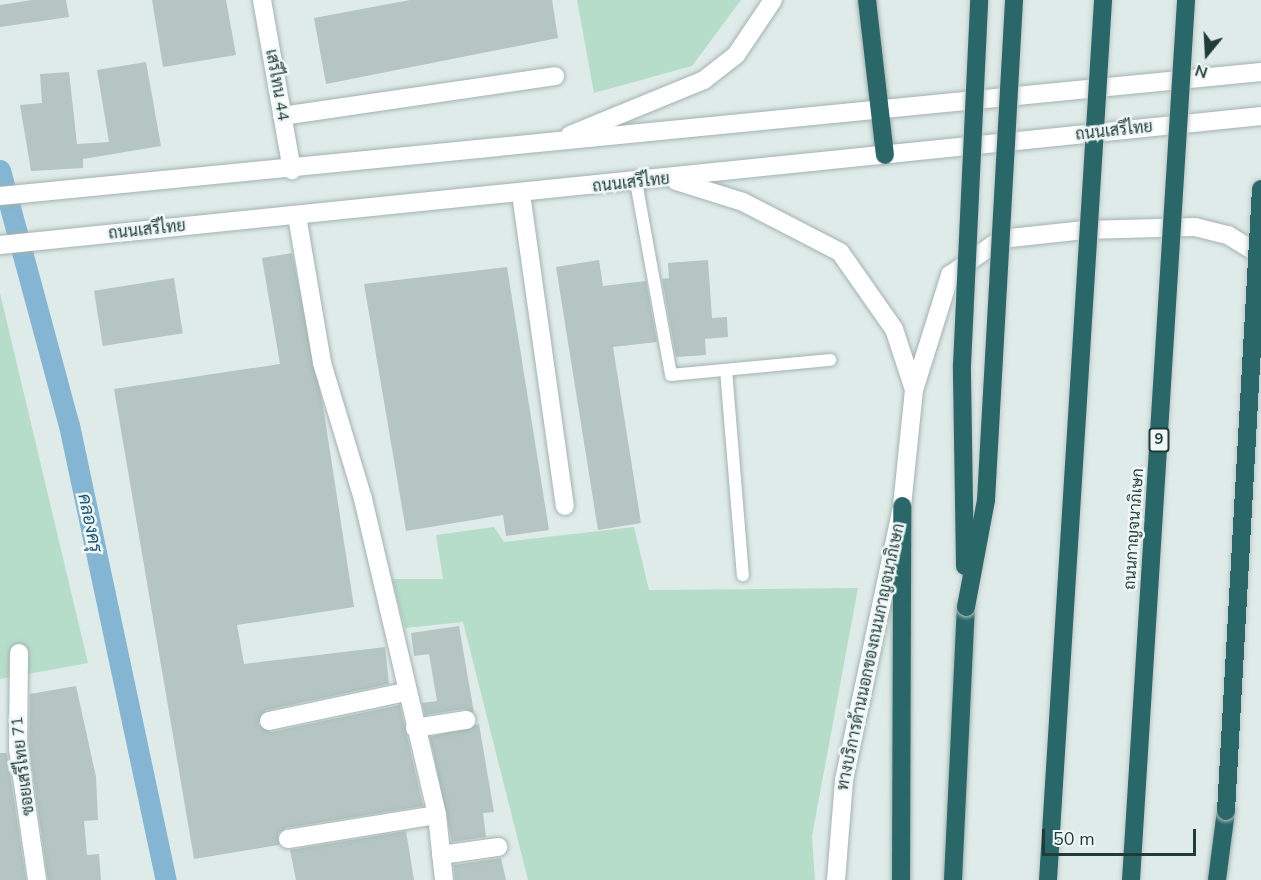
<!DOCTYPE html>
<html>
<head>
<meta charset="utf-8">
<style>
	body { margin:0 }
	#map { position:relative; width:1261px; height:880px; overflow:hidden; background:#dfebe8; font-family:"Nunito Sans",Sarabun,sans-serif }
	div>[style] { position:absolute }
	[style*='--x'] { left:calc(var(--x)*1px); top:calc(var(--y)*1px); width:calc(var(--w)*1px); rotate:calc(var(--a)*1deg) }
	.green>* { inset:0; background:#b6ddc9 }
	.canal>* { height:21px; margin:-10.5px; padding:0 10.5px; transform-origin:10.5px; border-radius:10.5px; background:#84b5d2 }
	.building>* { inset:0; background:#b4c5c2; transform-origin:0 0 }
	.roads { filter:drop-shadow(0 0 2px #a2b3b0) drop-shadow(0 0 2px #a2b3b0) }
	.lane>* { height:12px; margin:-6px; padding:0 6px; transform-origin:6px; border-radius:6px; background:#fff }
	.street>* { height:18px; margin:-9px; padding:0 9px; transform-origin:9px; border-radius:9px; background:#fff }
	.secondary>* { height:18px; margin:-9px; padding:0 9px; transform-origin:9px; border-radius:9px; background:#fff }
	.highway>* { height:18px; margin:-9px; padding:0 9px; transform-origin:9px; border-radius:9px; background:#2a6768 }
	.bridges { filter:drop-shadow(0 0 2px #c0c8c8) drop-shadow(0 0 2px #c0c8c8) }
	.highway-bridge>* { height:18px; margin:-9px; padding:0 9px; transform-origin:9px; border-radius:9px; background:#2a6768 }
	span { translate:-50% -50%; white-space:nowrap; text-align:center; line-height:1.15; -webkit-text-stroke:5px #eff7f5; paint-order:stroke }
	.shield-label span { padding:2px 4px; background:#eff7f5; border:2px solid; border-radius:4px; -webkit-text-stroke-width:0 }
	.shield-label { font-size:15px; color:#1f3b3a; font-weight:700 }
	.street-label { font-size:16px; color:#1f3b3a }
	.water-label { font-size:18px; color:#185378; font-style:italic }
	.north { position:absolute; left:1177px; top:24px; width:60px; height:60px; -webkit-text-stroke:4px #eff7f5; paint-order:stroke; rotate:198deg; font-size:16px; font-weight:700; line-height:24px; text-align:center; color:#1f3b3a }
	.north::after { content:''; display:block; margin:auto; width:21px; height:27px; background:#1f3b3a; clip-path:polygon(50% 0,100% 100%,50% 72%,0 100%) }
	.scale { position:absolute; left:1042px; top:829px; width:154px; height:27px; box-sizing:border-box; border:3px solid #1f3b3a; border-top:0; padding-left:8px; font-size:18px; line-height:21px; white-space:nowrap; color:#1f3b3a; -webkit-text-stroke:4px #eff7f5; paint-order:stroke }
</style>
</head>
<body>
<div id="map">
	<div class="green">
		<i style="clip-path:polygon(577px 0,741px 0,692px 66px,594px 93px)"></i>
		<i style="clip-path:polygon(0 293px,88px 663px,0 679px)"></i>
		<i style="clip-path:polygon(494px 527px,504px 542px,634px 527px,649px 590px,858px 588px,812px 836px,815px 880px,528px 880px,463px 622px,405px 628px,392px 579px,443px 579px,436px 535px)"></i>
	</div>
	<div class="canal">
		<i style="--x:0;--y:170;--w:264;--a:74.9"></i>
		<i style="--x:69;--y:425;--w:465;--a:78"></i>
	</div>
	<div class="building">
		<i style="clip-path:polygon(32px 0,66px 0,69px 17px,0 27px,0 5px)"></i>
		<i style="clip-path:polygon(152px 0,226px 0,236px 55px,163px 67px)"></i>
		<i style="clip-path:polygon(410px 0,552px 0,558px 38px,326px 84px,314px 18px)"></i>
		<i style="clip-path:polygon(146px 62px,161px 146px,83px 159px,83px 168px,31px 171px,20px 105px,42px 103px,40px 74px,69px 72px,77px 144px,109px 142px,97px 70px)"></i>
		<i style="clip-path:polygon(292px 253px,323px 406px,354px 607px,237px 625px,244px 664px,385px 647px,389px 684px,267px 710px,258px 724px,271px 732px,400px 705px,423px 806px,286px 828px,278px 834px,279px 845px,194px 859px,114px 389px,280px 364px,262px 258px)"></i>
		<i style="clip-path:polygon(599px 260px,603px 286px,646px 281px,657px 342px,613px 347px,641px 523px,598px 530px,556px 267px)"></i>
		<i style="clip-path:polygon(708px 260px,712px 318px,727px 317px,728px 337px,705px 339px,706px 355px,676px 357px,662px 279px,669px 278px,668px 263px)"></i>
		<i style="clip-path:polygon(507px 267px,549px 530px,506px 536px,503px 515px,406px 531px,364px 284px)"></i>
		<i style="left:174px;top:278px;width:56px;height:81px;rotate:81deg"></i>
		<i style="clip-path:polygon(459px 626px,474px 713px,464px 709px,425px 715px,422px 703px,437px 701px,429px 654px,414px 656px,411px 633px)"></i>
		<i style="clip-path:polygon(76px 686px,96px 777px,98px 820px,84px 821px,87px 855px,99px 854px,101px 880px,48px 880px,29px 748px,30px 694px)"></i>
		<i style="clip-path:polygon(479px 724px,494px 812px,483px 813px,486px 837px,452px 842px,430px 737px)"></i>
		<i style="clip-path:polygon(0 753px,7px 753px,26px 880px,0 880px)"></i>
		<i style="clip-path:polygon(406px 831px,414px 880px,296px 880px,290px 850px)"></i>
		<i style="clip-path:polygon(501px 858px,506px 880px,455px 880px,454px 865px)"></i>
	</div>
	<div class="roads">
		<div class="lane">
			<i style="--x:636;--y:182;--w:196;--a:79.7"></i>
			<i style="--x:671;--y:375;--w:160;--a:-5.4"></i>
			<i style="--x:726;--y:370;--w:206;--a:85.3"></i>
		</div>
		<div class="street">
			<i style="--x:262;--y:0;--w:173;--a:80"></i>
			<i style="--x:282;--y:116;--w:276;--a:-8.3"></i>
			<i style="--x:521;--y:194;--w:315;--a:82"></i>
			<i style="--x:297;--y:216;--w:149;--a:80.3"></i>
			<i style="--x:322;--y:363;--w:142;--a:73.2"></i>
			<i style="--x:363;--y:499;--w:325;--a:76.8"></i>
			<i style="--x:437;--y:815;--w:65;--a:83.9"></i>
			<i style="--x:19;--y:653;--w:96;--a:90.6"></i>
			<i style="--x:18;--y:749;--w:132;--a:81.7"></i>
			<i style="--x:269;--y:721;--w:140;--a:-12"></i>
			<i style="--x:415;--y:728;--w:52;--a:-8.9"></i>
			<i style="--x:288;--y:839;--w:151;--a:-9.2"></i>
			<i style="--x:441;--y:855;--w:58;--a:-8"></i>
		</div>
		<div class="secondary">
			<i style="--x:570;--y:135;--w:145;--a:-22.3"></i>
			<i style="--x:704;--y:80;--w:41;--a:-38"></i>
			<i style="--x:736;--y:55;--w:66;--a:-56.1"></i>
			<i style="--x:676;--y:181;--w:70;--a:17.4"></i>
			<i style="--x:743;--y:202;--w:109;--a:27.3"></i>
			<i style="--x:840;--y:252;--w:94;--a:55"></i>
			<i style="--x:894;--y:329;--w:64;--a:71.8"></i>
			<i style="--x:0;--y:196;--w:1267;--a:-5.62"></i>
			<i style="--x:0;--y:245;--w:1268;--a:-5.84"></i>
			<i style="--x:836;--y:880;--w:100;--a:-85.4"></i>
			<i style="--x:844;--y:780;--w:280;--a:-78"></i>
			<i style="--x:902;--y:506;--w:117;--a:-84.1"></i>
			<i style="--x:914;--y:390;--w:121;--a:-72.6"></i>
			<i style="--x:950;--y:275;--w:62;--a:-35.2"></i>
			<i style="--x:1001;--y:239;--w:84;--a:-6.1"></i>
			<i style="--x:1085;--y:230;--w:110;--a:-1.6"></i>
			<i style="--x:1195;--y:227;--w:34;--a:14"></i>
			<i style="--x:1228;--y:235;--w:39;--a:32"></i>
		</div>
		<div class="highway">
			<i style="--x:867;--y:0;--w:156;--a:83.4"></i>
			<i style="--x:901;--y:880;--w:374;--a:-89.8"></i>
			<i style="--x:953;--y:880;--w:273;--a:-87.3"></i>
			<i style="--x:1217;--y:880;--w:70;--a:-82.6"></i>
		</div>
	</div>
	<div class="bridges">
		<div class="highway-bridge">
			<i style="--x:965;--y:566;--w:201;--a:-90.9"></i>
			<i style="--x:962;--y:365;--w:365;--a:-87.3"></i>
			<i style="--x:966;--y:607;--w:109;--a:-79.4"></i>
			<i style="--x:986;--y:500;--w:501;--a:-86.79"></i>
			<i style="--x:1226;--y:811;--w:623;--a:-86.78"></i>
			<i style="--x:1048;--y:880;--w:882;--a:-86.42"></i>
			<i style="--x:1131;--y:880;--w:882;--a:-86.42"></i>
		</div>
	</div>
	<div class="shield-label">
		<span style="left:1159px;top:440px">9</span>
	</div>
	<div class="street-label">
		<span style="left:277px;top:85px;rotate:80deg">เสรีไทน 44</span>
		<span style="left:1114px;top:131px;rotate:-6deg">ถนนเสรีไทย</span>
		<span style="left:631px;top:183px;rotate:-6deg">ถนนเสรีไทย</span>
		<span style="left:147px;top:230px;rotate:-6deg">ถนนเสรีไทย</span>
		<span style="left:1134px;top:529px;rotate:-86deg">ถนนกาญจนาภิเษก</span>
		<span style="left:871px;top:657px;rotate:-78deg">ทางบริการด้านนอกของถนนกาญจนาภิเษก</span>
		<span style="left:23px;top:766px;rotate:-97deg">ซอยเสรีไทย 71</span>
	</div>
	<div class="water-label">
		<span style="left:90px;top:523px;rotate:78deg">คลองครุ</span>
	</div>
	<div class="north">N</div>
	<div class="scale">50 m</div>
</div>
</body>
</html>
